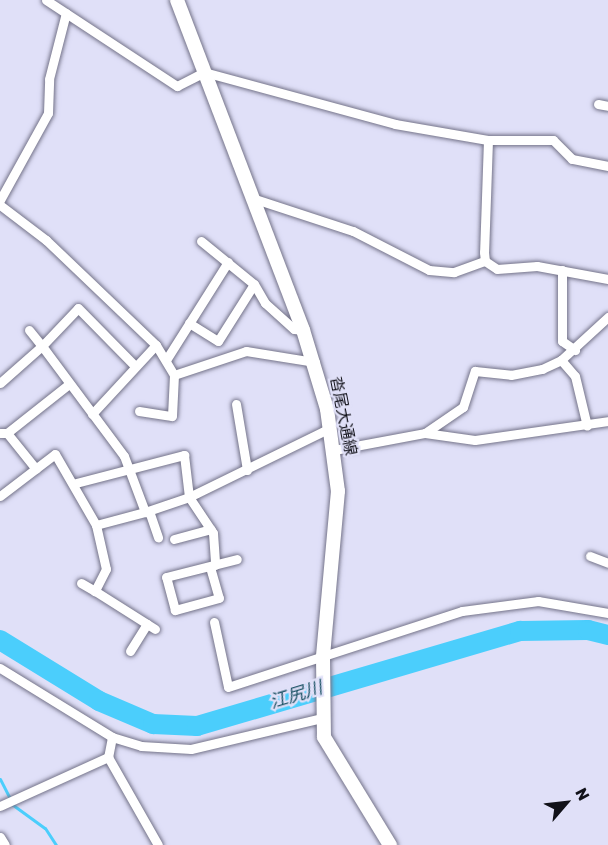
<!DOCTYPE html>
<html>
<head>
<meta charset="utf-8">
<style>
	body { margin:0 }
	#map { position:relative; width:608px; height:845px; overflow:hidden; background:#e0e0f8; font-family:Rubik,"Noto Sans JP",sans-serif }
	div>[style] { position:absolute }
	[style*='--x'] { left:calc(var(--x)*1px); top:calc(var(--y)*1px); width:calc(var(--w)*1px); rotate:calc(var(--a)*1deg) }
	.stream>* { height:3px; margin:-1.5px; padding:0 1.5px; transform-origin:1.5px; border-radius:1.5px; background:#4bcefc }
	.river>* { height:20px; margin:-10px; padding:0 10px; transform-origin:10px; border-radius:10px; background:#4bcefc }
	.roads { filter:drop-shadow(0 0 2px #747389) drop-shadow(0 0 2px #747389) }
	.street>* { height:9px; margin:-4.5px; padding:0 4.5px; transform-origin:4.5px; border-radius:4.5px; background:#fff }
	.secondary>* { height:14px; margin:-7px; padding:0 7px; transform-origin:7px; border-radius:7px; background:#fff }
	span { translate:-50% -50%; white-space:nowrap; text-align:center; line-height:1.15; -webkit-text-stroke:4.5px #e0e0f8; paint-order:stroke }
	.street-label { font-size:16px; color:#111119 }
	.water-label { font-size:18px; color:#1f5467; font-style:italic }
	.north { position:absolute; left:536px; top:773px; width:60px; height:60px; -webkit-text-stroke:4px #e0e0f8; paint-order:stroke; rotate:62deg; font-size:16px; font-weight:700; line-height:24px; text-align:center; color:#111119 }
	.north::after { content:''; display:block; margin:auto; width:21px; height:27px; background:#111119; clip-path:polygon(50% 0,100% 100%,50% 72%,0 100%) }
</style>
</head>
<body>
<div id="map">
	<div class="stream">
		<i style="--x:0;--y:779;--w:29;--a:63"></i>
		<i style="--x:13;--y:805;--w:39;--a:36"></i>
		<i style="--x:45;--y:828;--w:20;--a:57"></i>
	</div>
	<div class="river">
		<i style="--x:0;--y:640;--w:116;--a:31.6"></i>
		<i style="--x:99;--y:701;--w:59;--a:23.1"></i>
		<i style="--x:153;--y:724;--w:44;--a:2.6"></i>
		<i style="--x:197;--y:726;--w:337;--a:-16.4"></i>
		<i style="--x:520;--y:631;--w:68;--a:-0.8"></i>
		<i style="--x:588;--y:630;--w:21;--a:14"></i>
	</div>
	<div class="roads">
		<div class="street">
			<i style="--x:46;--y:0;--w:157;--a:33.3"></i>
			<i style="--x:177;--y:86;--w:30;--a:-27"></i>
			<i style="--x:204;--y:72;--w:198;--a:15.2"></i>
			<i style="--x:395;--y:124;--w:94;--a:9.8"></i>
			<i style="--x:598;--y:104;--w:10;--a:11"></i>
			<i style="--x:608;--y:166;--w:37;--a:-169"></i>
			<i style="--x:572;--y:159;--w:27;--a:-135"></i>
			<i style="--x:553;--y:140;--w:65;--a:180"></i>
			<i style="--x:488;--y:140;--w:112;--a:92"></i>
			<i style="--x:484;--y:252;--w:9;--a:84"></i>
			<i style="--x:485;--y:261;--w:14;--a:34"></i>
			<i style="--x:497;--y:269;--w:40;--a:-4.3"></i>
			<i style="--x:537;--y:266;--w:72;--a:10.4"></i>
			<i style="--x:252;--y:198;--w:106;--a:18.1"></i>
			<i style="--x:353;--y:231;--w:85;--a:27.2"></i>
			<i style="--x:429;--y:270;--w:25;--a:5"></i>
			<i style="--x:454;--y:272;--w:33;--a:-20"></i>
			<i style="--x:0;--y:200;--w:99;--a:-61.1"></i>
			<i style="--x:48;--y:113;--w:34;--a:-88"></i>
			<i style="--x:49;--y:79;--w:68;--a:-75.6"></i>
			<i style="--x:0;--y:205;--w:58;--a:37.3"></i>
			<i style="--x:46;--y:240;--w:152;--a:43.7"></i>
			<i style="--x:156;--y:345;--w:35;--a:59"></i>
			<i style="--x:174;--y:375;--w:76;--a:-18.4"></i>
			<i style="--x:246;--y:351;--w:70;--a:9.1"></i>
			<i style="--x:201;--y:241;--w:68;--a:39.1"></i>
			<i style="--x:254;--y:284;--w:22;--a:60"></i>
			<i style="--x:265;--y:303;--w:39;--a:42"></i>
			<i style="--x:294;--y:329;--w:9;--a:6"></i>
			<i style="--x:562;--y:270;--w:71;--a:90"></i>
			<i style="--x:562;--y:341;--w:16;--a:35"></i>
			<i style="--x:189;--y:323;--w:34;--a:32"></i>
			<i style="--x:218;--y:341;--w:67;--a:-57.7"></i>
			<i style="--x:29;--y:330;--w:21;--a:51"></i>
			<i style="--x:42;--y:346;--w:52;--a:-46.5"></i>
			<i style="--x:78;--y:308;--w:81;--a:45.5"></i>
			<i style="--x:166;--y:360;--w:116;--a:-57.7"></i>
			<i style="--x:561;--y:360;--w:21;--a:49"></i>
			<i style="--x:575;--y:376;--w:51;--a:76.5"></i>
			<i style="--x:0;--y:383;--w:56;--a:-41.4"></i>
			<i style="--x:42;--y:346;--w:137;--a:53.3"></i>
			<i style="--x:124;--y:456;--w:60;--a:69.4"></i>
			<i style="--x:145;--y:512;--w:46;--a:-18.8"></i>
			<i style="--x:189;--y:497;--w:157;--a:-26.1"></i>
			<i style="--x:236;--y:404;--w:67;--a:80.5"></i>
			<i style="--x:139;--y:411;--w:33;--a:9"></i>
			<i style="--x:172;--y:416;--w:41;--a:-87.2"></i>
			<i style="--x:92;--y:414;--w:94;--a:-47.2"></i>
			<i style="--x:0;--y:433;--w:7;--a:0"></i>
			<i style="--x:7;--y:433;--w:79;--a:-38.3"></i>
			<i style="--x:7;--y:433;--w:46;--a:51.1"></i>
			<i style="--x:425;--y:433;--w:50;--a:8"></i>
			<i style="--x:475;--y:440;--w:134;--a:-8.1"></i>
			<i style="--x:334;--y:450;--w:93;--a:-10.6"></i>
			<i style="--x:425;--y:433;--w:46;--a:-34.4"></i>
			<i style="--x:463;--y:407;--w:38;--a:-72"></i>
			<i style="--x:475;--y:371;--w:36;--a:6"></i>
			<i style="--x:511;--y:375;--w:32;--a:-11"></i>
			<i style="--x:542;--y:369;--w:21;--a:-25"></i>
			<i style="--x:561;--y:360;--w:64;--a:-42.5"></i>
			<i style="--x:76;--y:483;--w:112;--a:-14.5"></i>
			<i style="--x:184;--y:455;--w:42;--a:83.2"></i>
			<i style="--x:189;--y:497;--w:43;--a:56.3"></i>
			<i style="--x:213;--y:533;--w:32;--a:86"></i>
			<i style="--x:0;--y:496;--w:69;--a:-37.4"></i>
			<i style="--x:55;--y:454;--w:82;--a:60"></i>
			<i style="--x:96;--y:525;--w:45;--a:77.2"></i>
			<i style="--x:106;--y:569;--w:25;--a:117"></i>
			<i style="--x:95;--y:591;--w:71;--a:32.3"></i>
			<i style="--x:149;--y:511;--w:28;--a:71"></i>
			<i style="--x:96;--y:525;--w:51;--a:-14.9"></i>
			<i style="--x:174;--y:539;--w:38;--a:-15"></i>
			<i style="--x:590;--y:556;--w:19;--a:21"></i>
			<i style="--x:210;--y:567;--w:32;--a:74"></i>
			<i style="--x:219;--y:598;--w:46;--a:164.7"></i>
			<i style="--x:175;--y:610;--w:34;--a:-105"></i>
			<i style="--x:166;--y:577;--w:73;--a:-14.2"></i>
			<i style="--x:81;--y:583;--w:16;--a:30"></i>
			<i style="--x:214;--y:622;--w:66;--a:77.8"></i>
			<i style="--x:228;--y:687;--w:246;--a:-18"></i>
			<i style="--x:462;--y:611;--w:77;--a:-7.5"></i>
			<i style="--x:538;--y:601;--w:71;--a:9.7"></i>
			<i style="--x:130;--y:651;--w:32;--a:-58"></i>
			<i style="--x:0;--y:668;--w:132;--a:31.6"></i>
			<i style="--x:112;--y:737;--w:30;--a:17"></i>
			<i style="--x:141;--y:746;--w:50;--a:3.4"></i>
			<i style="--x:191;--y:749;--w:135;--a:-13.3"></i>
			<i style="--x:112;--y:737;--w:20;--a:101"></i>
			<i style="--x:108;--y:757;--w:101;--a:60.4"></i>
			<i style="--x:0;--y:806;--w:119;--a:-24.4"></i>
			<i style="--x:0;--y:837;--w:9;--a:58"></i>
		</div>
		<div class="secondary">
			<i style="--x:177;--y:0;--w:353;--a:69.1"></i>
			<i style="--x:303;--y:330;--w:83;--a:73.1"></i>
			<i style="--x:327;--y:409;--w:83;--a:82.4"></i>
			<i style="--x:338;--y:491;--w:167;--a:95.2"></i>
			<i style="--x:323;--y:657;--w:80;--a:89.3"></i>
			<i style="--x:324;--y:737;--w:127;--a:58.6"></i>
		</div>
	</div>
	<div class="street-label">
		<span style="left:343px;top:416px;rotate:79deg">沓尾大通線</span>
	</div>
	<div class="water-label">
		<span style="left:296px;top:695px;rotate:-17deg">江尻川</span>
	</div>
	<div class="north">N</div>
</div>
</body>
</html>
